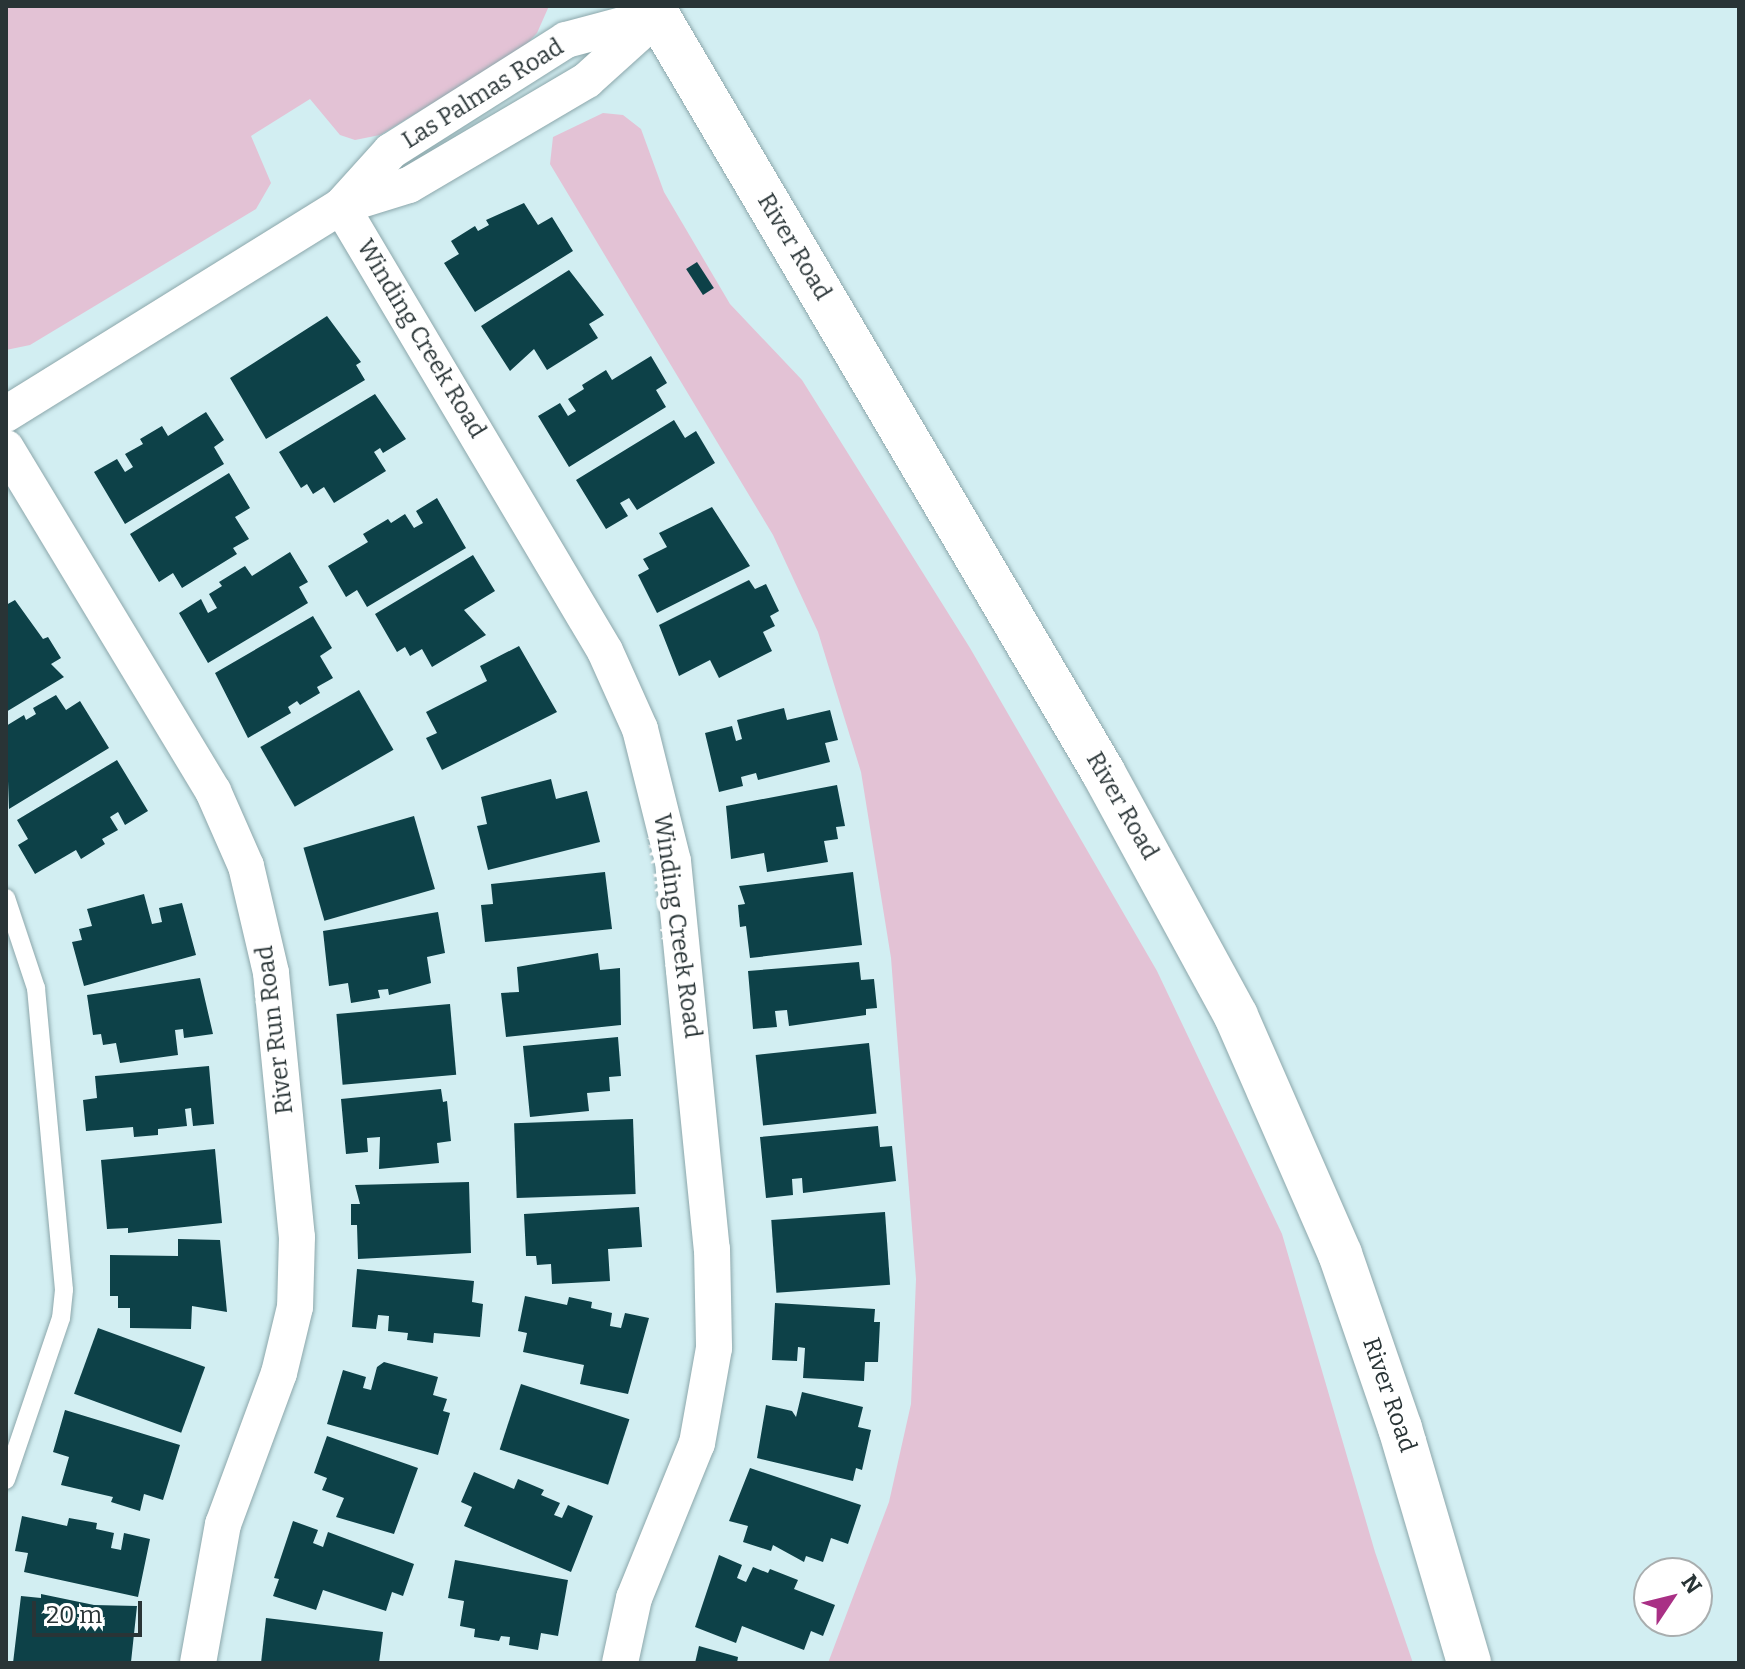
<!DOCTYPE html>
<html>
<head>
<meta charset="utf-8">
<style>
	body { margin:0 }
	#map { position:relative; width:1745px; height:1669px; overflow:hidden; background:#d2eef2; font-family:Bitter,serif }
	div>[style] { position:absolute }
	[style*='--x'] { left:calc(var(--x)*1px); top:calc(var(--y)*1px); width:calc(var(--w)*1px); rotate:calc(var(--a)*1deg) }
	.green>* { inset:0; background:#e3c2d5 }
	.building>* { inset:0; background:#0d4148; transform-origin:0 0 }
	.roads { filter:drop-shadow(0 0 2px #8ca7ab) drop-shadow(0 0 2px #8ca7ab) }
	.lane>* { height:18px; margin:-9px; padding:0 9px; transform-origin:9px; border-radius:9px; background:#fff }
	.street>* { height:36px; margin:-18px; padding:0 18px; transform-origin:18px; border-radius:18px; background:#fff }
	.secondary>* { height:44px; margin:-22px; padding:0 22px; transform-origin:22px; border-radius:22px; background:#fff }
	span { translate:-50% -50%; white-space:nowrap; text-align:center; line-height:1.15; -webkit-text-stroke:8px #fff; paint-order:stroke }
	.street-label { font-size:24px; color:#293436 }
	.frame { position:absolute; inset:0; border:8px solid #293436; pointer-events:none }
	.north { position:absolute; left:1633px; top:1557px; width:80px; height:80px; box-sizing:border-box; background:#fff; border:2px solid #a9aeaf; border-radius:50%; rotate:55deg; font-size:22px; font-weight:700; line-height:32px; text-align:center; color:#293436 }
	.north::after { content:''; display:block; margin:auto; width:28px; height:36px; background:#a93085; clip-path:polygon(50% 0,100% 100%,50% 72%,0 100%) }
	.scale { position:absolute; left:32px; top:1601px; width:110px; height:36px; box-sizing:border-box; border:4px solid #293436; border-top:0; padding-left:10px; font-size:24px; line-height:28px; white-space:nowrap; color:#293436; -webkit-text-stroke:6px #fff; paint-order:stroke }
</style>
</head>
<body>
<div id="map">
	<div class="green">
		<i style="clip-path:polygon(6px 6px,549px 6px,537px 33px,521px 50px,380px 135px,355px 140px,340px 135px,310px 99px,251px 136px,271px 183px,256px 209px,30px 345px,6px 350px)"></i>
		<i style="clip-path:polygon(603px 113px,623px 115px,641px 129px,664px 192px,730px 304px,802px 380px,970px 648px,1157px 971px,1282px 1234px,1375px 1552px,1413px 1663px,828px 1663px,889px 1502px,911px 1404px,916px 1279px,891px 958px,861px 772px,818px 632px,773px 535px,550px 164px,553px 137px)"></i>
	</div>
	<div class="building">
		<i style="clip-path:polygon(524px 203px,538px 225px,552px 217px,573px 251px,475px 312px,444px 263px,459px 254px,451px 241px,475px 226px,478px 231px,489px 225px,486px 220px)"></i>
		<i style="left:697px;top:262px;width:31px;height:13px;rotate:57deg"></i>
		<i style="clip-path:polygon(569px 270px,604px 315px,589px 324px,598px 338px,547px 370px,534px 349px,510px 371px,481px 326px)"></i>
		<i style="clip-path:polygon(327px 316px,361px 362px,356px 365px,365px 380px,266px 439px,230px 378px)"></i>
		<i style="clip-path:polygon(651px 356px,667px 383px,656px 390px,666px 407px,569px 467px,538px 416px,560px 403px,568px 416px,576px 411px,568px 399px,584px 389px,582px 385px,606px 370px,612px 380px)"></i>
		<i style="clip-path:polygon(375px 394px,406px 439px,383px 453px,380px 448px,374px 452px,386px 471px,334px 503px,324px 487px,313px 494px,307px 484px,301px 488px,279px 452px)"></i>
		<i style="clip-path:polygon(206px 412px,224px 440px,214px 447px,224px 464px,125px 524px,94px 472px,117px 459px,125px 472px,133px 467px,125px 454px,143px 444px,140px 439px,162px 426px,168px 436px)"></i>
		<i style="clip-path:polygon(674px 420px,685px 438px,696px 431px,715px 463px,637px 510px,629px 498px,620px 503px,628px 516px,606px 529px,576px 480px)"></i>
		<i style="clip-path:polygon(229px 473px,250px 508px,235px 517px,249px 539px,233px 548px,237px 554px,182px 588px,173px 573px,159px 582px,130px 534px)"></i>
		<i style="clip-path:polygon(437px 498px,466px 548px,367px 607px,357px 590px,346px 597px,328px 566px,368px 542px,363px 534px,388px 519px,391px 523px,405px 514px,414px 528px,423px 523px,416px 511px)"></i>
		<i style="clip-path:polygon(712px 507px,750px 566px,657px 613px,638px 575px,649px 569px,643px 559px,667px 547px,659px 533px)"></i>
		<i style="clip-path:polygon(290px 552px,308px 582px,299px 587px,308px 603px,208px 663px,179px 613px,201px 599px,208px 613px,217px 608px,209px 594px,222px 586px,219px 582px,245px 566px,252px 576px)"></i>
		<i style="clip-path:polygon(473px 555px,495px 591px,464px 610px,486px 635px,432px 667px,422px 649px,410px 656px,405px 647px,397px 652px,375px 614px)"></i>
		<i style="clip-path:polygon(749px 580px,755px 589px,766px 584px,779px 611px,770px 616px,775px 626px,763px 632px,772px 651px,719px 678px,710px 660px,679px 676px,659px 625px)"></i>
		<i style="clip-path:polygon(15px 600px,43px 639px,48px 637px,61px 658px,51px 664px,64px 677px,6px 712px,6px 605px)"></i>
		<i style="clip-path:polygon(313px 616px,332px 648px,320px 656px,333px 678px,317px 687px,320px 693px,300px 705px,297px 701px,288px 707px,291px 713px,248px 738px,215px 673px)"></i>
		<i style="clip-path:polygon(519px 646px,557px 712px,442px 770px,426px 738px,437px 733px,426px 712px,487px 681px,480px 666px)"></i>
		<i style="left:359px;top:690px;width:69px;height:114px;rotate:60deg"></i>
		<i style="clip-path:polygon(56px 695px,66px 710px,80px 701px,109px 748px,9px 809px,6px 726px,24px 715px,26px 720px,36px 714px,33px 708px)"></i>
		<i style="clip-path:polygon(784px 708px,787px 720px,830px 710px,838px 740px,825px 743px,830px 762px,758px 780px,756px 773px,741px 777px,743px 786px,719px 792px,705px 733px,732px 726px,736px 741px,742px 739px,737px 720px)"></i>
		<i style="clip-path:polygon(117px 760px,148px 811px,125px 825px,118px 812px,110px 817px,118px 830px,102px 839px,105px 844px,81px 859px,76px 850px,35px 874px,18px 845px,28px 839px,17px 820px)"></i>
		<i style="clip-path:polygon(551px 779px,556px 799px,587px 791px,600px 842px,488px 870px,477px 826px,487px 824px,481px 797px)"></i>
		<i style="clip-path:polygon(837px 785px,845px 826px,836px 827px,838px 839px,824px 841px,828px 862px,767px 872px,764px 853px,731px 859px,726px 806px)"></i>
		<i style="left:414px;top:816px;width:76px;height:115px;rotate:74deg"></i>
		<i style="clip-path:polygon(605px 872px,612px 929px,485px 942px,481px 905px,493px 904px,491px 884px)"></i>
		<i style="clip-path:polygon(853px 872px,862px 945px,750px 958px,746px 926px,740px 927px,738px 905px,745px 904px,739px 886px)"></i>
		<i style="clip-path:polygon(144px 894px,152px 924px,162px 922px,159px 908px,182px 903px,196px 955px,84px 986px,72px 942px,82px 940px,79px 929px,92px 926px,87px 909px)"></i>
		<i style="clip-path:polygon(438px 912px,445px 953px,427px 957px,431px 983px,389px 995px,388px 989px,378px 990px,380px 998px,351px 1003px,348px 983px,329px 986px,323px 931px)"></i>
		<i style="clip-path:polygon(598px 953px,600px 970px,620px 968px,621px 1025px,506px 1037px,501px 993px,519px 992px,517px 967px)"></i>
		<i style="clip-path:polygon(859px 962px,861px 980px,874px 979px,877px 1008px,866px 1009px,866px 1015px,789px 1026px,787px 1010px,775px 1011px,777px 1027px,753px 1029px,748px 971px)"></i>
		<i style="clip-path:polygon(200px 978px,213px 1034px,184px 1038px,183px 1029px,175px 1030px,178px 1055px,120px 1063px,116px 1043px,103px 1045px,101px 1034px,93px 1035px,87px 995px)"></i>
		<i style="left:450px;top:1004px;width:71px;height:114px;rotate:85deg"></i>
		<i style="clip-path:polygon(618px 1037px,621px 1076px,609px 1077px,610px 1091px,587px 1093px,589px 1111px,530px 1117px,523px 1046px)"></i>
		<i style="left:869px;top:1043px;width:71px;height:114px;rotate:84deg"></i>
		<i style="clip-path:polygon(209px 1066px,214px 1124px,193px 1126px,191px 1108px,185px 1109px,187px 1126px,158px 1129px,158px 1135px,134px 1137px,133px 1127px,86px 1131px,83px 1100px,97px 1098px,95px 1076px)"></i>
		<i style="clip-path:polygon(441px 1089px,443px 1102px,447px 1101px,451px 1141px,437px 1143px,439px 1163px,379px 1169px,380px 1137px,367px 1138px,368px 1152px,346px 1154px,341px 1099px)"></i>
		<i style="left:633px;top:1119px;width:75px;height:119px;rotate:88deg"></i>
		<i style="clip-path:polygon(878px 1126px,880px 1147px,892px 1146px,896px 1181px,803px 1193px,802px 1178px,792px 1179px,793px 1195px,766px 1198px,760px 1137px)"></i>
		<i style="clip-path:polygon(215px 1149px,222px 1223px,128px 1233px,128px 1228px,107px 1229px,101px 1160px)"></i>
		<i style="clip-path:polygon(469px 1182px,471px 1253px,358px 1259px,357px 1225px,351px 1225px,351px 1204px,360px 1204px,355px 1185px)"></i>
		<i style="clip-path:polygon(639px 1207px,642px 1247px,608px 1249px,610px 1281px,552px 1284px,551px 1264px,537px 1265px,536px 1256px,526px 1256px,524px 1214px)"></i>
		<i style="left:885px;top:1212px;width:73px;height:114px;rotate:86deg"></i>
		<i style="clip-path:polygon(178px 1239px,220px 1240px,227px 1312px,192px 1306px,191px 1329px,130px 1328px,130px 1308px,118px 1308px,118px 1296px,110px 1296px,110px 1255px,178px 1256px)"></i>
		<i style="clip-path:polygon(357px 1269px,474px 1281px,472px 1302px,483px 1304px,480px 1337px,434px 1333px,433px 1343px,407px 1340px,408px 1333px,388px 1331px,389px 1316px,378px 1315px,376px 1329px,352px 1327px)"></i>
		<i style="clip-path:polygon(525px 1296px,567px 1305px,569px 1297px,592px 1302px,591px 1308px,612px 1313px,610px 1326px,621px 1328px,625px 1313px,649px 1318px,628px 1394px,580px 1384px,584px 1365px,523px 1352px,527px 1333px,518px 1331px)"></i>
		<i style="clip-path:polygon(775px 1303px,875px 1309px,874px 1322px,880px 1322px,878px 1362px,865px 1362px,864px 1381px,803px 1378px,805px 1348px,798px 1347px,797px 1361px,772px 1360px)"></i>
		<i style="left:98px;top:1328px;width:114px;height:70px;rotate:20deg"></i>
		<i style="clip-path:polygon(384px 1362px,438px 1377px,433px 1395px,447px 1399px,443px 1411px,450px 1413px,438px 1455px,327px 1424px,343px 1370px,366px 1377px,363px 1388px,371px 1390px,377px 1367px)"></i>
		<i style="left:521px;top:1384px;width:114px;height:69px;rotate:18deg"></i>
		<i style="clip-path:polygon(802px 1392px,863px 1407px,858px 1427px,871px 1430px,862px 1470px,856px 1468px,853px 1481px,757px 1458px,766px 1405px,792px 1411px,796px 1417px)"></i>
		<i style="clip-path:polygon(65px 1410px,180px 1445px,163px 1500px,144px 1494px,140px 1511px,111px 1502px,113px 1497px,61px 1485px,69px 1457px,53px 1452px)"></i>
		<i style="clip-path:polygon(327px 1436px,418px 1468px,394px 1534px,336px 1517px,344px 1498px,322px 1490px,327px 1478px,314px 1473px)"></i>
		<i style="clip-path:polygon(750px 1468px,861px 1505px,848px 1544px,831px 1538px,823px 1562px,806px 1556px,804px 1562px,773px 1545px,771px 1551px,743px 1542px,748px 1526px,729px 1521px)"></i>
		<i style="clip-path:polygon(474px 1472px,514px 1489px,518px 1479px,544px 1490px,541px 1495px,560px 1503px,554px 1515px,562px 1518px,568px 1505px,593px 1516px,571px 1572px,464px 1526px,472px 1507px,461px 1502px)"></i>
		<i style="clip-path:polygon(22px 1516px,67px 1526px,69px 1518px,97px 1523px,96px 1529px,114px 1533px,111px 1548px,121px 1550px,124px 1533px,150px 1539px,138px 1597px,24px 1572px,28px 1553px,15px 1551px)"></i>
		<i style="clip-path:polygon(293px 1521px,318px 1530px,313px 1543px,323px 1547px,328px 1532px,414px 1564px,403px 1596px,392px 1592px,386px 1611px,323px 1590px,316px 1610px,273px 1596px,279px 1579px,274px 1578px)"></i>
		<i style="clip-path:polygon(719px 1555px,742px 1565px,737px 1578px,746px 1582px,753px 1567px,768px 1573px,770px 1569px,798px 1580px,794px 1589px,835px 1605px,823px 1636px,811px 1631px,804px 1650px,742px 1626px,736px 1643px,695px 1627px)"></i>
		<i style="clip-path:polygon(455px 1560px,568px 1580px,558px 1636px,541px 1633px,538px 1650px,509px 1645px,510px 1637px,501px 1636px,499px 1641px,474px 1637px,475px 1629px,460px 1626px,464px 1601px,448px 1598px)"></i>
		<i style="clip-path:polygon(41px 1594px,94px 1605px,137px 1606px,131px 1662px,13px 1663px,21px 1596px,41px 1598px)"></i>
		<i style="clip-path:polygon(266px 1618px,383px 1632px,379px 1663px,261px 1663px)"></i>
		<i style="clip-path:polygon(699px 1646px,738px 1657px,737px 1663px,695px 1663px)"></i>
	</div>
	<div class="roads">
		<div class="lane">
			<i style="--x:6;--y:898;--w:95;--a:71.6"></i>
			<i style="--x:36;--y:988;--w:303;--a:84.7"></i>
			<i style="--x:64;--y:1290;--w:28;--a:96"></i>
			<i style="--x:61;--y:1318;--w:171;--a:108.8"></i>
		</div>
		<div class="street">
			<i style="--x:342;--y:205;--w:73;--a:-47.8"></i>
			<i style="--x:391;--y:151;--w:207;--a:-32.4"></i>
			<i style="--x:566;--y:40;--w:89;--a:-15"></i>
			<i style="--x:341;--y:206;--w:517;--a:59.32"></i>
			<i style="--x:605;--y:651;--w:85;--a:65.8"></i>
			<i style="--x:640;--y:729;--w:136;--a:76"></i>
			<i style="--x:673;--y:861;--w:390;--a:84.3"></i>
			<i style="--x:712;--y:1249;--w:99;--a:88.8"></i>
			<i style="--x:714;--y:1348;--w:97;--a:100.1"></i>
			<i style="--x:697;--y:1443;--w:167;--a:112.1"></i>
			<i style="--x:634;--y:1598;--w:66;--a:102.2"></i>
			<i style="--x:6;--y:414;--w:394;--a:-31.8"></i>
			<i style="--x:341;--y:206;--w:71;--a:-17.2"></i>
			<i style="--x:409;--y:185;--w:207;--a:-30.5"></i>
			<i style="--x:587;--y:80;--w:96;--a:-42"></i>
			<i style="--x:6;--y:448;--w:401;--a:58.9"></i>
			<i style="--x:213;--y:791;--w:82;--a:66.3"></i>
			<i style="--x:246;--y:866;--w:110;--a:76.8"></i>
			<i style="--x:271;--y:973;--w:265;--a:84.4"></i>
			<i style="--x:297;--y:1237;--w:70;--a:91.6"></i>
			<i style="--x:295;--y:1307;--w:68;--a:103.6"></i>
			<i style="--x:279;--y:1373;--w:161;--a:110.3"></i>
			<i style="--x:223;--y:1524;--w:141;--a:100.2"></i>
		</div>
		<div class="secondary">
			<i style="--x:652;--y:6;--w:889;--a:59.51"></i>
			<i style="--x:1103;--y:772;--w:278;--a:61.4"></i>
			<i style="--x:1236;--y:1016;--w:260;--a:66.4"></i>
			<i style="--x:1340;--y:1254;--w:184;--a:71"></i>
			<i style="--x:1400;--y:1428;--w:245;--a:73.6"></i>
		</div>
	</div>
	<div class="street-label">
		<span style="left:483px;top:94px;rotate:-32deg">Las Palmas Road</span>
		<span style="left:794px;top:247px;rotate:59deg">River Road</span>
		<span style="left:421px;top:339px;rotate:59deg">Winding Creek Road</span>
		<span style="left:1122px;top:806px;rotate:60deg">River Road</span>
		<span style="left:677px;top:926px;rotate:82deg">Winding Creek Road</span>
		<span style="left:275px;top:1030px;rotate:-97deg">River Run Road</span>
		<span style="left:1389px;top:1395px;rotate:71deg">River Road</span>
	</div>
	<div class="frame"></div>
	<div class="north">N</div>
	<div class="scale">20 m</div>
</div>
</body>
</html>
